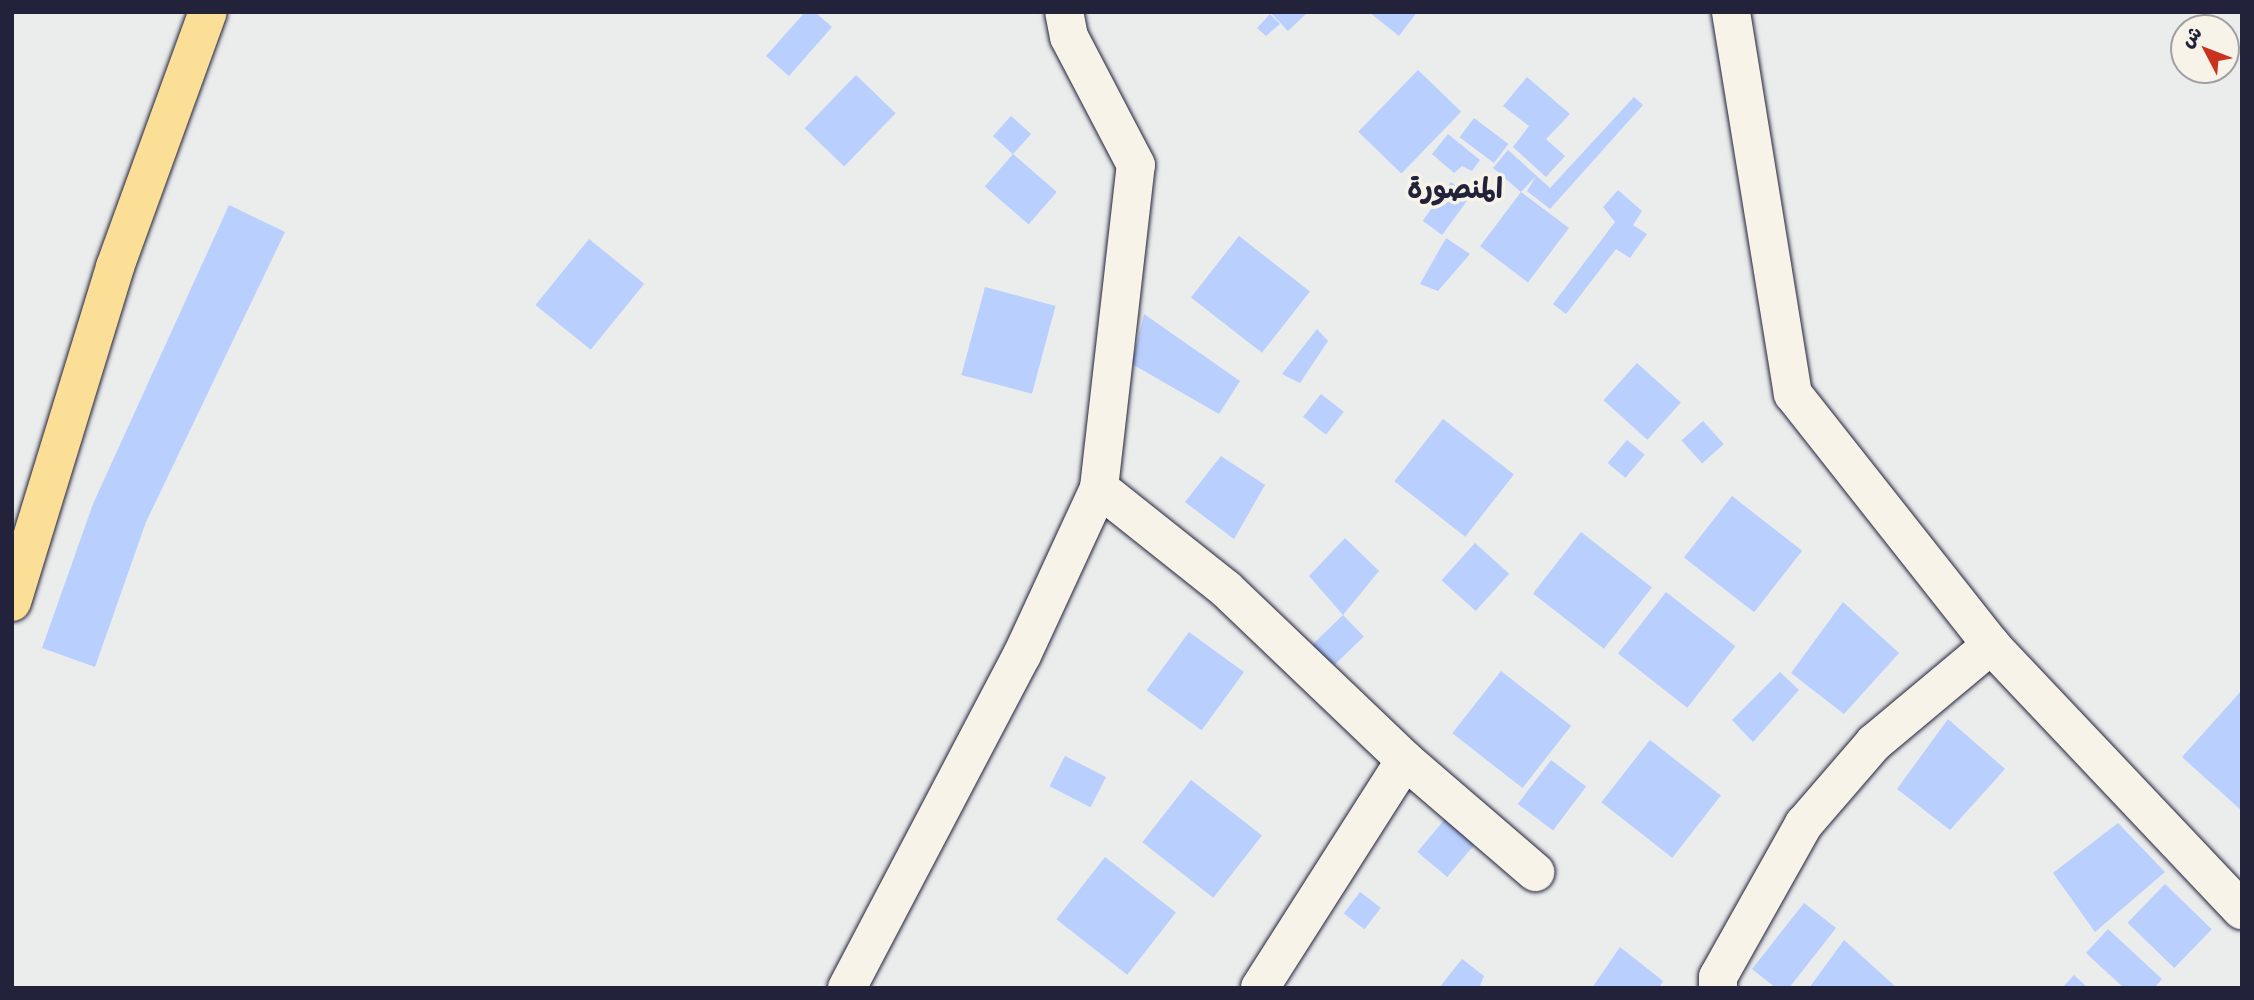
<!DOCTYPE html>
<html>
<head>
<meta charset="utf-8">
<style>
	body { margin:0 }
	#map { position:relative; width:2254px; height:1000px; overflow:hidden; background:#ebecec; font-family:Delius,"Playpen Sans Arabic",sans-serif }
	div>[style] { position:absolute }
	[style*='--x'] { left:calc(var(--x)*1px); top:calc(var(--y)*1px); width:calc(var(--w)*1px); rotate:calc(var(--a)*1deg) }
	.building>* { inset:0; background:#b9cffe; transform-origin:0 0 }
	.roads { filter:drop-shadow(0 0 2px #22223b) drop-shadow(0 0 2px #22223b) }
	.minor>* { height:38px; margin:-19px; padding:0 19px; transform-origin:19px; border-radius:19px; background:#f7f3e8 }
	.major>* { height:38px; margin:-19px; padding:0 19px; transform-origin:19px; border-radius:19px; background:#fbdf96 }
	span { translate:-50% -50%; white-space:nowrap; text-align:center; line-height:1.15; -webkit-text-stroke:7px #f7f3e8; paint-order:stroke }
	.quarter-label { font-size:28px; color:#22223b; font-weight:700 }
	.frame { position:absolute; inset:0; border:14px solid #22223b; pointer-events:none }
	.north { position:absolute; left:2170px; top:14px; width:70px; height:70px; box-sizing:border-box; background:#f7f3e8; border:2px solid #a29fa3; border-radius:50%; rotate:312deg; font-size:19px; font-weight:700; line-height:28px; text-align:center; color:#22223b }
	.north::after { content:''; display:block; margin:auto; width:24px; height:32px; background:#c8321e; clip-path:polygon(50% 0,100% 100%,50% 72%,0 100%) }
</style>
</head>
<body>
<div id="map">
	<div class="building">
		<i style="clip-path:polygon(805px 12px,815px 12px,832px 27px,789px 76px,766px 56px)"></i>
		<i style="clip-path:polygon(1270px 12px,1308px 12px,1288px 31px)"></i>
		<i style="clip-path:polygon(1369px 12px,1417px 12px,1399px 36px)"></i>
		<i style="clip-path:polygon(1270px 14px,1280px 24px,1266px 36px,1257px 28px)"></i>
		<i style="left:1418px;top:70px;width:60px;height:86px;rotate:44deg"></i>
		<i style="left:856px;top:75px;width:55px;height:74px;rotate:44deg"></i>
		<i style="clip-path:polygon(1527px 77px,1570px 114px,1546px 139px,1565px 156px,1546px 177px,1513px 147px,1529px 126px,1503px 106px)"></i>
		<i style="clip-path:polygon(1634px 97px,1643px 105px,1550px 209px,1527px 191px,1536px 176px,1521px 192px,1493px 168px,1508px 150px,1550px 188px)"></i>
		<i style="left:1011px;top:116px;width:27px;height:27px;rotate:42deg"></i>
		<i style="left:1474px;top:118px;width:43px;height:24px;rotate:37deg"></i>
		<i style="clip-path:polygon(1448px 134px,1480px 160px,1472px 171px,1462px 166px,1454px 173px,1432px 154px)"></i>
		<i style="left:1013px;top:154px;width:58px;height:43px;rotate:41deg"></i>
		<i style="left:1451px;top:182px;width:24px;height:48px;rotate:36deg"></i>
		<i style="clip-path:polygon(1618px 190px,1642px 211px,1633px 225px,1647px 234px,1630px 258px,1616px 249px,1566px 314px,1553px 304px,1615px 222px,1603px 207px)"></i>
		<i style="left:1521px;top:192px;width:60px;height:68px;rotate:37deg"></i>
		<i style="clip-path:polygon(229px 205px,285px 232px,146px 522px,95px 667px,42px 648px,93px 504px)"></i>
		<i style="left:1239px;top:236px;width:90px;height:78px;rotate:38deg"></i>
		<i style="clip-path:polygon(1446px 238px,1470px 254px,1438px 291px,1420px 284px)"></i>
		<i style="left:589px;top:239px;width:71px;height:85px;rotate:39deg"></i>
		<i style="left:985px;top:287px;width:73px;height:91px;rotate:15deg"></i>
		<i style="clip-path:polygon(1144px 314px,1240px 381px,1219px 414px,1132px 364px)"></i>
		<i style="clip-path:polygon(1317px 329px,1328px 341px,1300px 383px,1282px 374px)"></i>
		<i style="left:1637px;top:363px;width:59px;height:50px;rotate:42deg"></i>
		<i style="left:1321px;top:394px;width:29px;height:29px;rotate:38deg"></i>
		<i style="left:1443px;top:419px;width:90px;height:79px;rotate:38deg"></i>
		<i style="left:1703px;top:421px;width:31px;height:29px;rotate:48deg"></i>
		<i style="left:1627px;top:440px;width:23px;height:30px;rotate:40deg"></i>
		<i style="clip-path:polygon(1221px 456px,1265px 485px,1234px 539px,1185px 502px)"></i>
		<i style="left:1732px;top:496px;width:89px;height:78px;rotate:38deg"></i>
		<i style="left:1581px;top:532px;width:90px;height:78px;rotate:38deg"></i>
		<i style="clip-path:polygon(1345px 538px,1379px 571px,1343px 615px,1309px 576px)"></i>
		<i style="left:1475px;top:543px;width:46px;height:50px;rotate:42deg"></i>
		<i style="left:1666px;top:592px;width:88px;height:78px;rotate:38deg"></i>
		<i style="clip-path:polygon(1843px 602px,1899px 653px,1844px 714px,1791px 673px)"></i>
		<i style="left:1343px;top:615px;width:30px;height:49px;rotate:46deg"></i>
		<i style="left:1189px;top:632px;width:68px;height:72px;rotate:36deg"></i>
		<i style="left:1501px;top:671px;width:89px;height:79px;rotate:38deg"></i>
		<i style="clip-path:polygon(1780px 672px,1799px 690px,1753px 742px,1732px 720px)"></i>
		<i style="clip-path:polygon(2242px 690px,2242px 811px,2182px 757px)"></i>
		<i style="clip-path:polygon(1948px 719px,2005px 769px,1950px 830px,1897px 789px)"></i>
		<i style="left:1650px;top:740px;width:90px;height:79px;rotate:38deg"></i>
		<i style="left:1065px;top:756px;width:46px;height:34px;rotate:27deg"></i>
		<i style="left:1551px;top:760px;width:44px;height:55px;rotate:37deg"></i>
		<i style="left:1191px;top:780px;width:90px;height:79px;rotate:38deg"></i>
		<i style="left:1445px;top:819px;width:39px;height:43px;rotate:40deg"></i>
		<i style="clip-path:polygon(2118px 823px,2165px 872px,2095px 932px,2053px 873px)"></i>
		<i style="left:1105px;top:857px;width:90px;height:79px;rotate:38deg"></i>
		<i style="left:2165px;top:884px;width:65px;height:54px;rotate:44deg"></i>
		<i style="left:1360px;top:892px;width:26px;height:27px;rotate:37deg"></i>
		<i style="clip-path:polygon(1804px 903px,1836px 928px,1789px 988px,1776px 988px,1752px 969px)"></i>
		<i style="clip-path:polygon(2108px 929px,2162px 979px,2154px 988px,2124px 988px,2086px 953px)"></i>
		<i style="clip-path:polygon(1844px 940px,1897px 988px,1809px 988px)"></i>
		<i style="clip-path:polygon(1620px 947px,1663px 981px,1659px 988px,1592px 988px)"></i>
		<i style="clip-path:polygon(1462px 959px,1484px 976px,1479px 988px,1439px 988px)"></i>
		<i style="clip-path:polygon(2074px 975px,2088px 988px,2062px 988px)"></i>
	</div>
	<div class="roads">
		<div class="minor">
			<i style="--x:1731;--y:12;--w:387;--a:80.8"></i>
			<i style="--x:1793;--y:394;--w:320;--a:51.7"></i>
			<i style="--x:1991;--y:645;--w:365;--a:46.6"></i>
			<i style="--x:1099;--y:488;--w:162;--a:38.5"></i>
			<i style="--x:1226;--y:589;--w:248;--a:43.7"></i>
			<i style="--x:1405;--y:760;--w:270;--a:122.5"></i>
			<i style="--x:1405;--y:760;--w:172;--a:40.7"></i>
			<i style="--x:847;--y:988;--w:376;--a:-62.3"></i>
			<i style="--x:1022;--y:655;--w:184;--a:-65.2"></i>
			<i style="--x:1099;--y:488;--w:325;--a:-83.5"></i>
			<i style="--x:1136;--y:165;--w:144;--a:-117.6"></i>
			<i style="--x:1069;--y:37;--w:25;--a:-101"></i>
			<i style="--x:1718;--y:988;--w:11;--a:-90"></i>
			<i style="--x:1718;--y:977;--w:176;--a:-60.7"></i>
			<i style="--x:1804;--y:824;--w:107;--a:-49.2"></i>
			<i style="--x:1874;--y:743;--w:153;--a:-39.9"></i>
		</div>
		<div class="major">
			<i style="--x:12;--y:602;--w:350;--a:-72.9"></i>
			<i style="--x:115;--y:267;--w:271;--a:-70"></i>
		</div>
	</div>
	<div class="quarter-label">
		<span style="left:1455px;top:188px">المنصورة</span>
	</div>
	<div class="frame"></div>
	<div class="north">ش</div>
</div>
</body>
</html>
